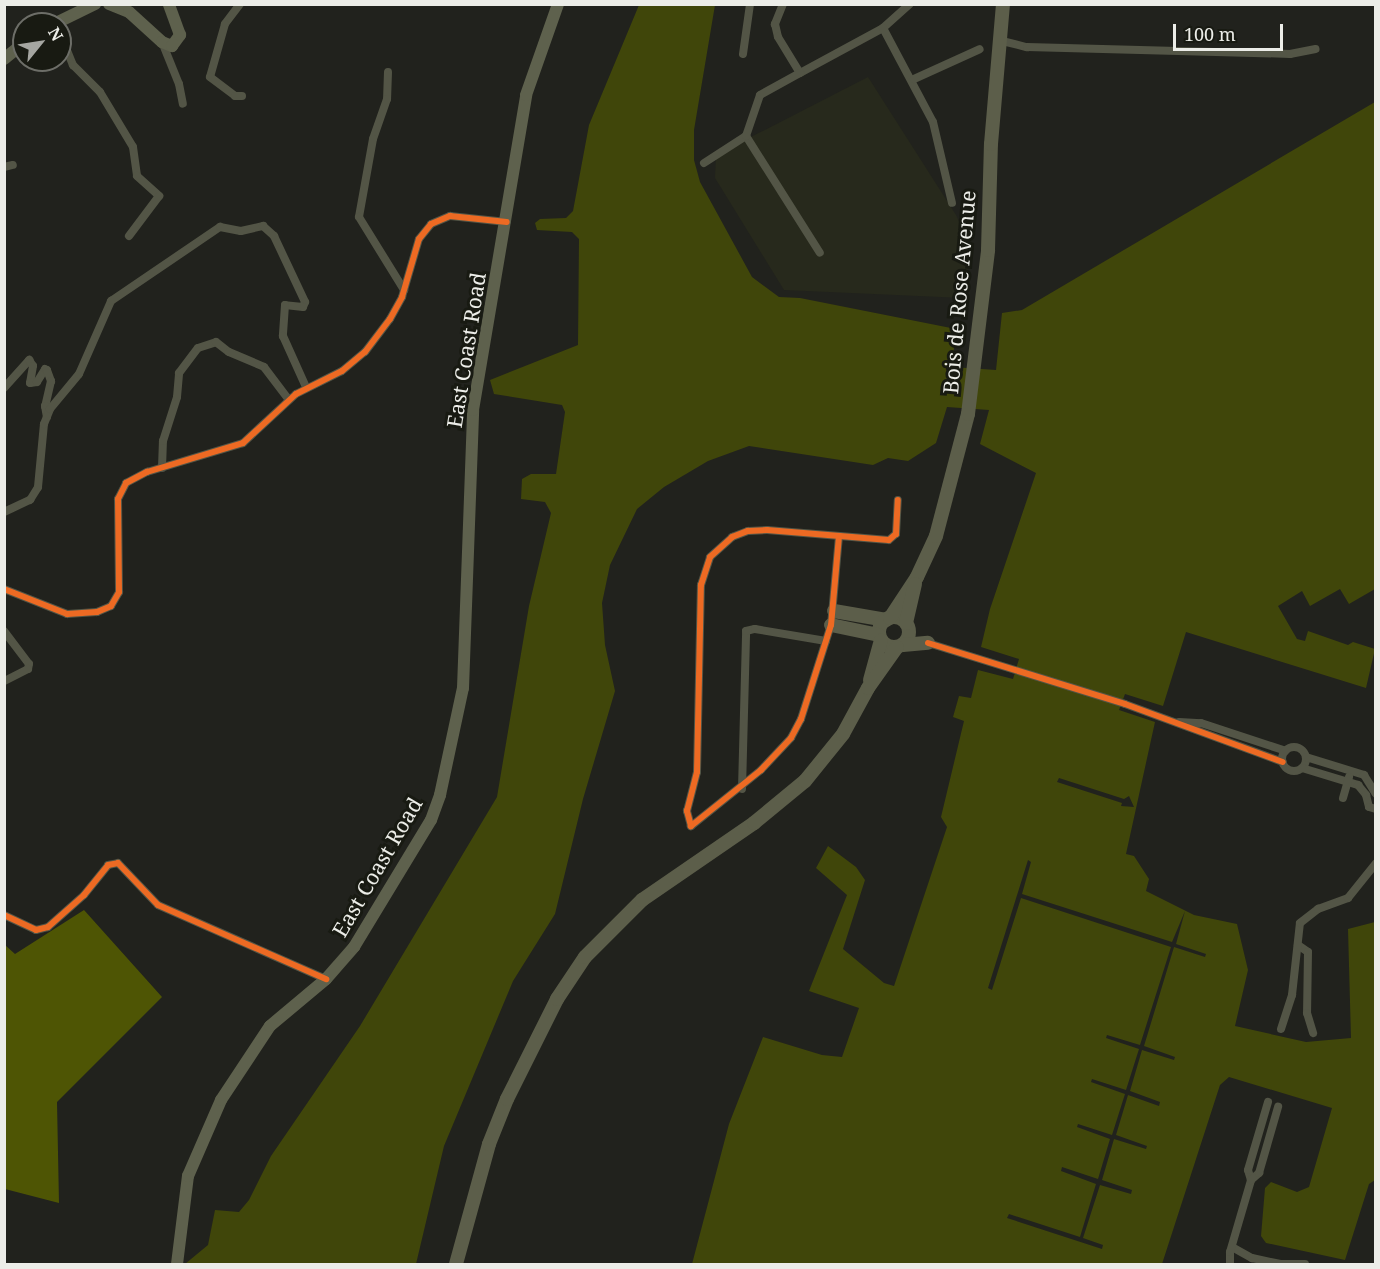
<!DOCTYPE html>
<html>
<head>
<meta charset="utf-8">
<style>
	body { margin:0 }
	#map { position:relative; width:1380px; height:1269px; overflow:hidden; background:#21221d; font-family:"Noto Serif",serif }
	div>[style] { position:absolute }
	[style*='--x'] { left:calc(var(--x)*1px); top:calc(var(--y)*1px); width:calc(var(--w)*1px); rotate:calc(var(--a)*1deg) }
	.built>* { inset:0; background:#27291c }
	.forest>* { inset:0; background:#4e5504 }
	.water>* { inset:0; background:#40460a }
	.pier>* { inset:0; background:#21221d }
	.street>* { height:8px; margin:-4px; padding:0 4px; transform-origin:4px; border-radius:4px; background:#535546 }
	.street>.ring { margin:-4px; padding:0; box-sizing:content-box; background:none; border:8px solid #535546; border-radius:50% }
	.secondary>* { height:12px; margin:-6px; padding:0 6px; transform-origin:6px; border-radius:6px; background:#5e614d }
	.primary>* { height:14px; margin:-7px; padding:0 7px; transform-origin:7px; border-radius:7px; background:#5c5e4a }
	.primary>.ring { margin:-7px; padding:0; box-sizing:content-box; background:none; border:14px solid #5c5e4a; border-radius:50% }
	.cycleway>* { height:6px; margin:-3px; padding:0 3px; transform-origin:3px; border-radius:3px; background:#ed6a23 }
	span { translate:-50% -50%; white-space:nowrap; text-align:center; line-height:1.15; -webkit-text-stroke:6px #181a12; paint-order:stroke }
	.street-label { font-size:21px; color:#ecede8 }
	.frame { position:absolute; inset:0; border:6px solid #ecede8; pointer-events:none }
	.north { position:absolute; left:12px; top:12px; width:60px; height:60px; box-sizing:border-box; background:#181a12; border:2px solid #6d6e68; border-radius:50%; rotate:60deg; font-size:16px; font-weight:700; line-height:24px; text-align:center; color:#ecede8 }
	.north::after { content:''; display:block; margin:auto; width:21px; height:27px; background:#a5a6a1; clip-path:polygon(50% 0,100% 100%,50% 72%,0 100%) }
	.scale { position:absolute; left:1173px; top:24px; width:110px; height:27px; box-sizing:border-box; border:3px solid #ecede8; border-top:0; padding-left:8px; font-size:18px; line-height:21px; white-space:nowrap; color:#ecede8; -webkit-text-stroke:4px #181a12; paint-order:stroke }
</style>
</head>
<body>
<div id="map">
	<div class="built">
		<i style="clip-path:polygon(868px 77px,956px 215px,971px 247px,963px 298px,784px 290px,715px 178px,716px 155px)"></i>
	</div>
	<div class="forest">
		<i style="clip-path:polygon(84px 910px,162px 997px,57px 1102px,59px 1203px,5px 1189px,5px 945px,15px 954px)"></i>
	</div>
	<div class="water">
		<i style="clip-path:polygon(639px 5px,715px 5px,694px 130px,694px 160px,700px 182px,752px 277px,779px 297px,800px 298px,956px 329px,952px 367px,996px 370px,1002px 313px,1022px 310px,1375px 102px,1375px 589px,1349px 604px,1340px 589px,1310px 606px,1302px 591px,1278px 606px,1297px 639px,1305px 641px,1308px 631px,1348px 645px,1353px 642px,1375px 649px,1366px 688px,1186px 632px,1163px 706px,1125px 694px,1119px 710px,1155px 722px,1126px 854px,1134px 856px,1149px 879px,1146px 891px,1194px 915px,1237px 924px,1248px 970px,1235px 1026px,1306px 1042px,1351px 1038px,1348px 929px,1375px 922px,1375px 1180px,1369px 1184px,1345px 1260px,1266px 1243px,1261px 1236px,1265px 1188px,1271px 1182px,1297px 1192px,1309px 1187px,1332px 1108px,1229px 1077px,1220px 1085px,1162px 1264px,692px 1264px,729px 1124px,763px 1037px,822px 1055px,842px 1057px,859px 1008px,809px 991px,847px 895px,816px 868px,828px 846px,856px 867px,865px 880px,843px 949px,884px 983px,894px 986px,947px 827px,941px 817px,964px 721px,953px 717px,959px 696px,971px 698px,978px 670px,1013px 679px,1019px 659px,981px 647px,990px 609px,1036px 473px,980px 444px,989px 410px,947px 407px,936px 443px,908px 461px,888px 458px,873px 465px,749px 446px,708px 461px,664px 487px,637px 509px,610px 565px,602px 603px,605px 645px,615px 691px,583px 799px,555px 914px,513px 981px,444px 1146px,416px 1264px,185px 1264px,208px 1245px,215px 1210px,239px 1212px,249px 1200px,271px 1156px,360px 1026px,497px 797px,529px 606px,551px 513px,545px 502px,521px 499px,522px 479px,531px 474px,556px 474px,565px 412px,562px 405px,494px 394px,490px 380px,578px 345px,579px 239px,572px 232px,537px 230px,535px 223px,540px 219px,566px 218px,573px 211px,589px 125px)"></i>
	</div>
	<div class="pier">
		<i style="clip-path:polygon(1059px 778px,1124px 799px,1129px 796px,1134px 807px,1121px 806px,1122px 803px,1057px 782px)"></i>
		<i style="clip-path:polygon(1028px 860px,1031px 862px,1022px 894px,1172px 942px,1185px 911px,1176px 944px,1206px 954px,1205px 957px,1174px 947px,1144px 1046px,1175px 1057px,1174px 1060px,1142px 1050px,1130px 1091px,1160px 1102px,1159px 1106px,1128px 1095px,1116px 1135px,1147px 1146px,1146px 1149px,1114px 1139px,1102px 1180px,1132px 1190px,1131px 1194px,1100px 1185px,1083px 1238px,1103px 1245px,1102px 1249px,1007px 1218px,1009px 1214px,1080px 1237px,1096px 1184px,1061px 1171px,1062px 1167px,1098px 1179px,1110px 1139px,1077px 1127px,1078px 1124px,1112px 1135px,1125px 1094px,1091px 1082px,1092px 1079px,1126px 1090px,1139px 1049px,1106px 1038px,1107px 1035px,1140px 1045px,1171px 947px,1021px 898px,992px 990px,988px 988px)"></i>
	</div>
	<div class="street">
		<i style="--x:240;--y:4;--w:25;--a:127"></i>
		<i style="--x:225;--y:24;--w:55;--a:105.8"></i>
		<i style="--x:210;--y:77;--w:31;--a:37"></i>
		<i style="--x:235;--y:96;--w:7;--a:0"></i>
		<i style="--x:783;--y:4;--w:22;--a:112"></i>
		<i style="--x:775;--y:24;--w:13;--a:77"></i>
		<i style="--x:778;--y:37;--w:42;--a:58.6"></i>
		<i style="--x:800;--y:73;--w:94;--a:-28.5"></i>
		<i style="--x:883;--y:28;--w:36;--a:-42"></i>
		<i style="--x:883;--y:28;--w:106;--a:62"></i>
		<i style="--x:933;--y:122;--w:83;--a:76.8"></i>
		<i style="--x:60;--y:33;--w:35;--a:68"></i>
		<i style="--x:73;--y:65;--w:38;--a:45"></i>
		<i style="--x:100;--y:92;--w:64;--a:59"></i>
		<i style="--x:133;--y:147;--w:29;--a:82"></i>
		<i style="--x:137;--y:176;--w:30;--a:42"></i>
		<i style="--x:159;--y:196;--w:50;--a:126.9"></i>
		<i style="--x:998;--y:40;--w:30;--a:14"></i>
		<i style="--x:1027;--y:47;--w:263;--a:1.5"></i>
		<i style="--x:1290;--y:54;--w:26;--a:-11"></i>
		<i style="--x:162;--y:42;--w:45;--a:68"></i>
		<i style="--x:179;--y:84;--w:20;--a:79"></i>
		<i style="--x:743;--y:54;--w:50;--a:-82"></i>
		<i style="--x:388;--y:72;--w:27;--a:92"></i>
		<i style="--x:387;--y:99;--w:42;--a:109.3"></i>
		<i style="--x:373;--y:139;--w:79;--a:100.2"></i>
		<i style="--x:359;--y:217;--w:86;--a:58.3"></i>
		<i style="--x:914;--y:79;--w:72;--a:-24.4"></i>
		<i style="--x:746;--y:136;--w:138;--a:57.7"></i>
		<i style="--x:704;--y:163;--w:50;--a:-32.7"></i>
		<i style="--x:746;--y:136;--w:43;--a:-71.1"></i>
		<i style="--x:760;--y:95;--w:46;--a:-28.8"></i>
		<i style="--x:4;--y:167;--w:9;--a:-13"></i>
		<i style="--x:4;--y:388;--w:38;--a:-48"></i>
		<i style="--x:29;--y:360;--w:7;--a:56"></i>
		<i style="--x:33;--y:366;--w:17;--a:100"></i>
		<i style="--x:30;--y:383;--w:7;--a:-8"></i>
		<i style="--x:37;--y:382;--w:15;--a:-58"></i>
		<i style="--x:45;--y:369;--w:2;--a:27"></i>
		<i style="--x:47;--y:370;--w:12;--a:70"></i>
		<i style="--x:51;--y:381;--w:26;--a:103"></i>
		<i style="--x:45;--y:406;--w:11;--a:80"></i>
		<i style="--x:162;--y:468;--w:27;--a:-88"></i>
		<i style="--x:163;--y:441;--w:46;--a:-72.3"></i>
		<i style="--x:177;--y:397;--w:24;--a:-85"></i>
		<i style="--x:179;--y:373;--w:31;--a:-53"></i>
		<i style="--x:198;--y:348;--w:19;--a:-18"></i>
		<i style="--x:216;--y:342;--w:16;--a:38"></i>
		<i style="--x:229;--y:352;--w:38;--a:23"></i>
		<i style="--x:264;--y:367;--w:41;--a:52.9"></i>
		<i style="--x:4;--y:512;--w:29;--a:-25"></i>
		<i style="--x:30;--y:500;--w:15;--a:-58"></i>
		<i style="--x:38;--y:487;--w:63;--a:-84.6"></i>
		<i style="--x:44;--y:424;--w:16;--a:-68"></i>
		<i style="--x:50;--y:409;--w:45;--a:-50.4"></i>
		<i style="--x:79;--y:374;--w:80;--a:-66.3"></i>
		<i style="--x:111;--y:301;--w:132;--a:-34.2"></i>
		<i style="--x:220;--y:227;--w:21;--a:11"></i>
		<i style="--x:241;--y:231;--w:23;--a:-13"></i>
		<i style="--x:263;--y:226;--w:15;--a:42"></i>
		<i style="--x:274;--y:236;--w:73;--a:64.8"></i>
		<i style="--x:305;--y:302;--w:5;--a:112"></i>
		<i style="--x:303;--y:307;--w:18;--a:-174"></i>
		<i style="--x:285;--y:305;--w:31;--a:94"></i>
		<i style="--x:283;--y:336;--w:56;--a:65.7"></i>
		<i style="--x:839;--y:536;--w:89;--a:95.1"></i>
		<i style="--x:831;--y:625;--w:99;--a:107.7"></i>
		<i style="--x:801;--y:719;--w:21;--a:118"></i>
		<i style="--x:791;--y:738;--w:44;--a:133.2"></i>
		<i style="--x:761;--y:770;--w:90;--a:141.3"></i>
		<i style="--x:691;--y:826;--w:16;--a:-105"></i>
		<i style="--x:687;--y:811;--w:40;--a:-75.6"></i>
		<i style="--x:697;--y:772;--w:187;--a:-88.8"></i>
		<i style="--x:701;--y:585;--w:29;--a:-72"></i>
		<i style="--x:710;--y:557;--w:30;--a:-42"></i>
		<i style="--x:732;--y:537;--w:17;--a:-21"></i>
		<i style="--x:748;--y:531;--w:19;--a:-3"></i>
		<i style="--x:767;--y:530;--w:122;--a:4.7"></i>
		<i style="--x:889;--y:540;--w:9;--a:-41"></i>
		<i style="--x:896;--y:534;--w:34;--a:-87"></i>
		<i style="--x:4;--y:589;--w:68;--a:21.6"></i>
		<i style="--x:67;--y:614;--w:30;--a:-4"></i>
		<i style="--x:97;--y:612;--w:15;--a:-23"></i>
		<i style="--x:111;--y:606;--w:16;--a:-60"></i>
		<i style="--x:119;--y:592;--w:93;--a:-90.6"></i>
		<i style="--x:118;--y:499;--w:18;--a:-63"></i>
		<i style="--x:126;--y:483;--w:24;--a:-28"></i>
		<i style="--x:147;--y:472;--w:100;--a:-16.8"></i>
		<i style="--x:243;--y:443;--w:72;--a:-42.8"></i>
		<i style="--x:296;--y:394;--w:51;--a:-26.6"></i>
		<i style="--x:342;--y:371;--w:30;--a:-40"></i>
		<i style="--x:365;--y:352;--w:41;--a:-52.9"></i>
		<i style="--x:390;--y:319;--w:25;--a:-61"></i>
		<i style="--x:402;--y:297;--w:60;--a:-73.7"></i>
		<i style="--x:419;--y:239;--w:19;--a:-51"></i>
		<i style="--x:431;--y:224;--w:21;--a:-23"></i>
		<i style="--x:450;--y:216;--w:57;--a:6"></i>
		<i style="--x:4;--y:631;--w:41;--a:52.9"></i>
		<i style="--x:29;--y:664;--w:5;--a:101"></i>
		<i style="--x:28;--y:669;--w:27;--a:153"></i>
		<i style="--x:928;--y:643;--w:206;--a:17.2"></i>
		<i style="--x:1125;--y:704;--w:168;--a:20.2"></i>
		<i style="--x:1179;--y:722;--w:22;--a:3"></i>
		<i style="--x:1201;--y:723;--w:89;--a:18.2"></i>
		<i class="ring" style="left:1282px;top:747px;width:16px;height:16px"></i>
		<i style="--x:1306;--y:757;--w:61;--a:17.2"></i>
		<i style="--x:1364;--y:775;--w:22;--a:58"></i>
		<i style="--x:1302;--y:768;--w:59;--a:16.9"></i>
		<i style="--x:1358;--y:785;--w:13;--a:51"></i>
		<i style="--x:1366;--y:795;--w:12;--a:76"></i>
		<i style="--x:1369;--y:807;--w:7;--a:16"></i>
		<i style="--x:742;--y:789;--w:158;--a:-88.5"></i>
		<i style="--x:746;--y:631;--w:9;--a:-13"></i>
		<i style="--x:755;--y:629;--w:72;--a:9.6"></i>
		<i style="--x:1343;--y:798;--w:22;--a:-74"></i>
		<i style="--x:4;--y:915;--w:35;--a:25"></i>
		<i style="--x:36;--y:930;--w:12;--a:-14"></i>
		<i style="--x:48;--y:927;--w:48;--a:-41.6"></i>
		<i style="--x:84;--y:895;--w:38;--a:-51"></i>
		<i style="--x:108;--y:865;--w:10;--a:-11"></i>
		<i style="--x:118;--y:863;--w:58;--a:46.4"></i>
		<i style="--x:158;--y:905;--w:184;--a:23.8"></i>
		<i style="--x:1298;--y:945;--w:12;--a:35"></i>
		<i style="--x:1308;--y:952;--w:61;--a:90.9"></i>
		<i style="--x:1307;--y:1013;--w:21;--a:73"></i>
		<i style="--x:1281;--y:1029;--w:36;--a:-72"></i>
		<i style="--x:1292;--y:995;--w:72;--a:-83.7"></i>
		<i style="--x:1300;--y:923;--w:23;--a:-38"></i>
		<i style="--x:1318;--y:909;--w:32;--a:-20"></i>
		<i style="--x:1348;--y:898;--w:45;--a:-51.3"></i>
		<i style="--x:1251;--y:1180;--w:10;--a:-107"></i>
		<i style="--x:1248;--y:1170;--w:71;--a:-73.6"></i>
		<i style="--x:1232;--y:1247;--w:23;--a:29"></i>
		<i style="--x:1252;--y:1258;--w:29;--a:12"></i>
		<i style="--x:1280;--y:1264;--w:25;--a:0"></i>
		<i style="--x:1230;--y:1264;--w:12;--a:-90"></i>
		<i style="--x:1230;--y:1252;--w:75;--a:-73.7"></i>
		<i style="--x:1251;--y:1180;--w:11;--a:-41"></i>
		<i style="--x:1259;--y:1173;--w:69;--a:-73.9"></i>
	</div>
	<div class="secondary">
		<i style="--x:109;--y:4;--w:22;--a:22"></i>
		<i style="--x:129;--y:12;--w:45;--a:42.3"></i>
		<i style="--x:162;--y:42;--w:11;--a:22"></i>
		<i style="--x:172;--y:46;--w:14;--a:-54"></i>
		<i style="--x:180;--y:35;--w:33;--a:-110"></i>
		<i style="--x:54;--y:24;--w:46;--a:-26"></i>
		<i style="--x:4;--y:59;--w:26;--a:-39"></i>
		<i style="--x:177;--y:1264;--w:89;--a:-82.9"></i>
		<i style="--x:188;--y:1176;--w:83;--a:-66.5"></i>
		<i style="--x:221;--y:1100;--w:89;--a:-56.5"></i>
		<i style="--x:270;--y:1026;--w:73;--a:-40"></i>
		<i style="--x:326;--y:979;--w:43;--a:-48.8"></i>
		<i style="--x:354;--y:947;--w:149;--a:-58.8"></i>
		<i style="--x:431;--y:820;--w:27;--a:-70"></i>
		<i style="--x:440;--y:795;--w:109;--a:-77.9"></i>
		<i style="--x:463;--y:688;--w:278;--a:-87.9"></i>
		<i style="--x:473;--y:410;--w:319;--a:-80.4"></i>
		<i style="--x:526;--y:95;--w:96;--a:-70.6"></i>
	</div>
	<div class="primary">
		<i style="--x:834;--y:611;--w:53;--a:9.8"></i>
		<i class="ring" style="left:879px;top:617px;width:16px;height:16px"></i>
		<i style="--x:890;--y:618;--w:49;--a:-56.6"></i>
		<i style="--x:917;--y:577;--w:45;--a:-65.1"></i>
		<i style="--x:936;--y:536;--w:126;--a:-75.3"></i>
		<i style="--x:968;--y:414;--w:165;--a:-83"></i>
		<i style="--x:988;--y:250;--w:106;--a:-88.4"></i>
		<i style="--x:991;--y:144;--w:141;--a:-85.1"></i>
		<i style="--x:906;--y:623;--w:40;--a:-77"></i>
		<i style="--x:831;--y:625;--w:49;--a:11.8"></i>
		<i style="--x:903;--y:645;--w:25;--a:-5"></i>
		<i style="--x:870;--y:680;--w:41;--a:-74.6"></i>
		<i style="--x:456;--y:1264;--w:124;--a:-74.6"></i>
		<i style="--x:489;--y:1144;--w:48;--a:-68.2"></i>
		<i style="--x:507;--y:1099;--w:112;--a:-63.4"></i>
		<i style="--x:557;--y:999;--w:50;--a:-56.3"></i>
		<i style="--x:585;--y:957;--w:81;--a:-45"></i>
		<i style="--x:642;--y:900;--w:136;--a:-34.5"></i>
		<i style="--x:754;--y:823;--w:66;--a:-39.5"></i>
		<i style="--x:805;--y:781;--w:60;--a:-51"></i>
		<i style="--x:843;--y:734;--w:52;--a:-61.5"></i>
		<i style="--x:868;--y:688;--w:50;--a:-54.7"></i>
	</div>
	<div class="cycleway">
		<i style="--x:839;--y:536;--w:89;--a:95.1"></i>
		<i style="--x:831;--y:625;--w:99;--a:107.7"></i>
		<i style="--x:801;--y:719;--w:21;--a:118"></i>
		<i style="--x:791;--y:738;--w:44;--a:133.2"></i>
		<i style="--x:761;--y:770;--w:90;--a:141.3"></i>
		<i style="--x:691;--y:826;--w:16;--a:-105"></i>
		<i style="--x:687;--y:811;--w:40;--a:-75.6"></i>
		<i style="--x:697;--y:772;--w:187;--a:-88.8"></i>
		<i style="--x:701;--y:585;--w:29;--a:-72"></i>
		<i style="--x:710;--y:557;--w:30;--a:-42"></i>
		<i style="--x:732;--y:537;--w:17;--a:-21"></i>
		<i style="--x:748;--y:531;--w:19;--a:-3"></i>
		<i style="--x:767;--y:530;--w:122;--a:4.7"></i>
		<i style="--x:889;--y:540;--w:9;--a:-41"></i>
		<i style="--x:896;--y:534;--w:34;--a:-87"></i>
		<i style="--x:4;--y:589;--w:68;--a:21.6"></i>
		<i style="--x:67;--y:614;--w:30;--a:-4"></i>
		<i style="--x:97;--y:612;--w:15;--a:-23"></i>
		<i style="--x:111;--y:606;--w:16;--a:-60"></i>
		<i style="--x:119;--y:592;--w:93;--a:-90.6"></i>
		<i style="--x:118;--y:499;--w:18;--a:-63"></i>
		<i style="--x:126;--y:483;--w:24;--a:-28"></i>
		<i style="--x:147;--y:472;--w:100;--a:-16.8"></i>
		<i style="--x:243;--y:443;--w:72;--a:-42.8"></i>
		<i style="--x:296;--y:394;--w:51;--a:-26.6"></i>
		<i style="--x:342;--y:371;--w:30;--a:-40"></i>
		<i style="--x:365;--y:352;--w:41;--a:-52.9"></i>
		<i style="--x:390;--y:319;--w:25;--a:-61"></i>
		<i style="--x:402;--y:297;--w:60;--a:-73.7"></i>
		<i style="--x:419;--y:239;--w:19;--a:-51"></i>
		<i style="--x:431;--y:224;--w:21;--a:-23"></i>
		<i style="--x:450;--y:216;--w:57;--a:6"></i>
		<i style="--x:928;--y:643;--w:206;--a:17.2"></i>
		<i style="--x:1125;--y:704;--w:168;--a:20.2"></i>
		<i style="--x:4;--y:915;--w:35;--a:25"></i>
		<i style="--x:36;--y:930;--w:12;--a:-14"></i>
		<i style="--x:48;--y:927;--w:48;--a:-41.6"></i>
		<i style="--x:84;--y:895;--w:38;--a:-51"></i>
		<i style="--x:108;--y:865;--w:10;--a:-11"></i>
		<i style="--x:118;--y:863;--w:58;--a:46.4"></i>
		<i style="--x:158;--y:905;--w:184;--a:23.8"></i>
	</div>
	<div class="street-label">
		<span style="left:959px;top:292px;rotate:-85deg">Bois de Rose Avenue</span>
		<span style="left:466px;top:350px;rotate:-81deg">East Coast Road</span>
		<span style="left:377px;top:867px;rotate:-60deg">East Coast Road</span>
	</div>
	<div class="frame"></div>
	<div class="north">N</div>
	<div class="scale">100 m</div>
</div>
</body>
</html>
